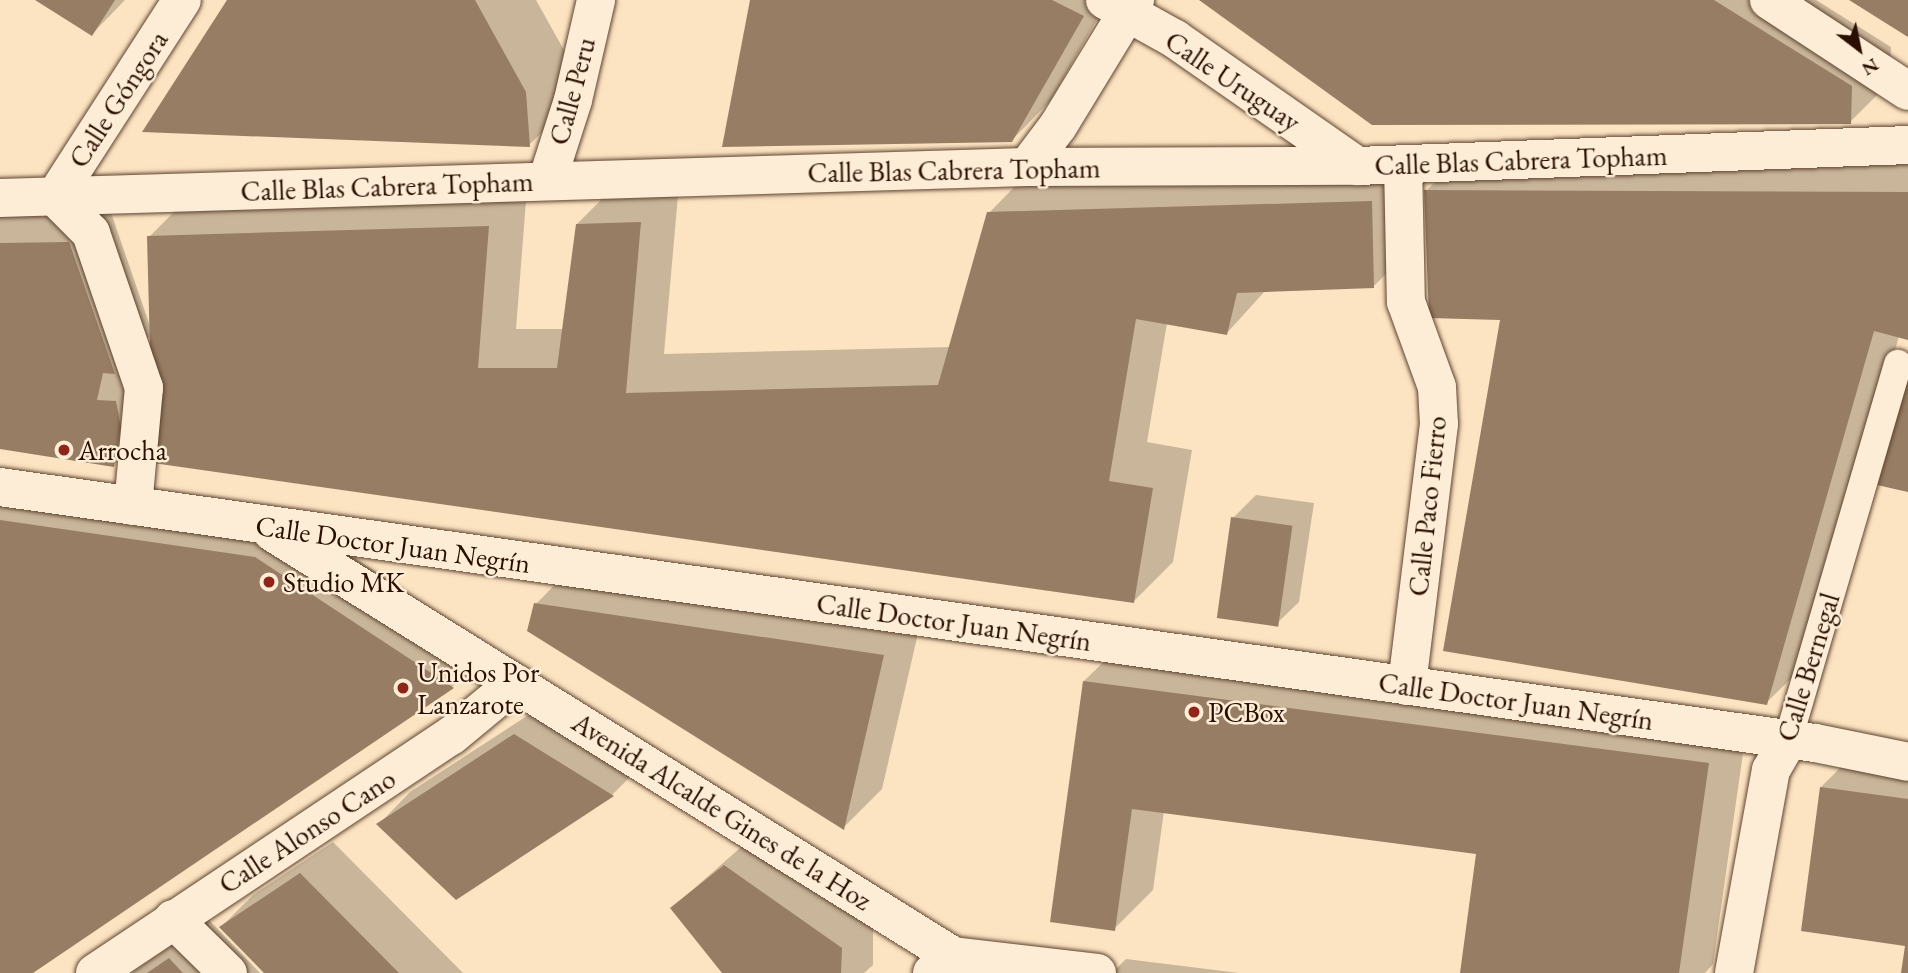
<!DOCTYPE html>
<html>
<head>
<meta charset="utf-8">
<style>
	body { margin:0 }
	#map { position:relative; width:1908px; height:973px; overflow:hidden; background:#fce3c1; font-family:"EB Garamond",serif }
	div>[style] { position:absolute }
	[style*='--x'] { left:calc(var(--x)*1px); top:calc(var(--y)*1px); width:calc(var(--w)*1px); rotate:calc(var(--a)*1deg) }
	.shadow>* { inset:0; background:#0003 }
	.building>* { inset:0; background:#977d64; transform-origin:0 0 }
	.roads { filter:drop-shadow(0 0 2px #5e4430) drop-shadow(0 0 2px #5e4430) }
	.lane>* { height:28px; margin:-14px; padding:0 14px; transform-origin:14px; border-radius:14px; background:#fdedd7 }
	.street>* { height:38px; margin:-19px; padding:0 19px; transform-origin:19px; border-radius:19px; background:#fdedd7 }
	.secondary>* { height:38px; margin:-19px; padding:0 19px; transform-origin:19px; border-radius:19px; background:#fdedd7 }
	.dots>* { width:19px; height:19px; translate:-50% -50%; box-sizing:border-box; border:4px solid #fdedd7; border-radius:50% }
	span { translate:-50% -50%; white-space:nowrap; text-align:center; line-height:1.15; -webkit-text-stroke:5px #fdedd7; paint-order:stroke }
	.street-label { font-size:28px; color:#2a0f00 }
	.poi-label { font-size:28px; color:#2a0f00 }
	.left { translate:0 -50%; text-align:left }
	.north { position:absolute; left:1824px; top:14px; width:70px; height:70px; -webkit-text-stroke:5px #fdedd7; paint-order:stroke; rotate:148deg; font-size:19px; font-weight:700; line-height:28px; text-align:center; color:#2a0f00 }
	.north::after { content:''; display:block; margin:auto; width:24px; height:32px; background:#2a0f00; clip-path:polygon(50% 0,100% 100%,50% 72%,0 100%) }
</style>
</head>
<body>
<div id="map">
	<div class="shadow">
		<i style="clip-path:polygon(39px 0,125px 0,92px 34px)"></i>
		<i style="clip-path:polygon(229px 0,536px 0,565px 52px,569px 106px,529px 145px)"></i>
		<i style="clip-path:polygon(752px 0,1108px 0,1051px 100px,1012px 140px)"></i>
		<i style="clip-path:polygon(1202px 0,1816px 0,1891px 47px,1889px 83px,1850px 122px)"></i>
		<i style="clip-path:polygon(1465px 152px,1908px 153px,1908px 338px,1899px 336px,1806px 664px,1766px 703px,1502px 318px,1426px 191px)"></i>
		<i style="clip-path:polygon(evenodd,1411px 163px,1412px 248px,1373px 287px,1266px 290px,1226px 334px,1167px 323px,1147px 442px,1192px 450px,1173px 562px,1134px 601px,154px 425px,114px 465px,0 448px,0 205px,108px 204px,150px 326px,149px 237px,188px 198px,527px 188px,516px 329px,564px 329px,577px 224px,616px 185px,679px 184px,664px 354px,951px 347px,989px 213px,1028px 173px,1411px 163px,151px 335px,152px 362px,138px 349px,151px 335px)"></i>
		<i style="clip-path:polygon(0 475px,294px 518px,491px 648px,453px 686px,30px 973px,0 973px)"></i>
		<i style="clip-path:polygon(1256px 495px,1314px 503px,1299px 602px,1275px 625px,1233px 518px)"></i>
		<i style="clip-path:polygon(575px 564px,922px 616px,882px 789px,843px 828px,536px 604px)"></i>
		<i style="clip-path:polygon(1124px 642px,1747px 725px,1713px 964px,1705px 973px,1462px 973px,1478px 853px,1164px 811px,1153px 890px,1114px 929px,1084px 681px)"></i>
		<i style="clip-path:polygon(547px 703px,645px 762px,613px 794px,456px 898px,379px 824px,410px 792px)"></i>
		<i style="clip-path:polygon(1860px 748px,1908px 755px,1908px 973px,1902px 973px,1907px 944px,1821px 787px)"></i>
		<i style="clip-path:polygon(757px 833px,873px 915px,873px 965px,864px 973px,724px 973px,672px 908px)"></i>
		<i style="clip-path:polygon(333px 842px,463px 973px,266px 973px,221px 927px,253px 895px)"></i>
		<i style="clip-path:polygon(209px 920px,260px 973px,131px 973px)"></i>
		<i style="clip-path:polygon(1126px 959px,1239px 973px,1112px 973px)"></i>
	</div>
	<div class="building">
		<i style="clip-path:polygon(35px 0,115px 0,92px 36px)"></i>
		<i style="clip-path:polygon(227px 0,475px 0,526px 92px,530px 147px,142px 132px)"></i>
		<i style="clip-path:polygon(750px 0,1052px 0,1084px 16px,1012px 142px,722px 147px)"></i>
		<i style="clip-path:polygon(1199px 0,1714px 0,1852px 86px,1851px 124px,1372px 125px)"></i>
		<i style="clip-path:polygon(1849px 0,1908px 0,1908px 37px)"></i>
		<i style="clip-path:polygon(1424px 190px,1908px 192px,1908px 340px,1874px 331px,1767px 705px,1443px 651px,1500px 320px,1429px 318px)"></i>
		<i style="clip-path:polygon(1372px 201px,1374px 288px,1237px 293px,1227px 335px,1136px 319px,1109px 481px,1153px 488px,1134px 603px,153px 463px,147px 236px,489px 226px,478px 368px,557px 368px,576px 224px,641px 222px,626px 393px,938px 385px,987px 212px)"></i>
		<i style="clip-path:polygon(69px 242px,115px 374px,103px 373px,97px 400px,116px 401px,121px 427px,114px 467px,0 449px,0 243px)"></i>
		<i style="clip-path:polygon(1907px 373px,1908px 373px,1908px 492px,1877px 485px)"></i>
		<i style="left:1231px;top:517px;width:62px;height:102px;rotate:8deg"></i>
		<i style="clip-path:polygon(0 520px,255px 557px,454px 688px,33px 973px,0 973px)"></i>
		<i style="clip-path:polygon(534px 603px,884px 655px,844px 830px,527px 631px)"></i>
		<i style="clip-path:polygon(1083px 681px,1709px 763px,1679px 973px,1460px 973px,1476px 854px,1132px 809px,1115px 931px,1050px 922px)"></i>
		<i style="clip-path:polygon(514px 734px,614px 796px,456px 900px,376px 824px)"></i>
		<i style="clip-path:polygon(1820px 787px,1908px 799px,1908px 973px,1901px 973px,1905px 946px,1801px 931px)"></i>
		<i style="clip-path:polygon(724px 865px,842px 948px,841px 973px,722px 973px,670px 908px)"></i>
		<i style="clip-path:polygon(300px 873px,399px 973px,264px 973px,219px 927px)"></i>
		<i style="clip-path:polygon(169px 958px,183px 973px,147px 973px)"></i>
	</div>
	<div class="roads">
		<div class="lane">
			<i style="--x:1788;--y:740;--w:392;--a:-73.7"></i>
		</div>
		<div class="street">
			<i style="--x:1105;--y:0;--w:80;--a:29.1"></i>
			<i style="--x:1175;--y:39;--w:222;--a:34.9"></i>
			<i style="--x:1769;--y:0;--w:166;--a:33.2"></i>
			<i style="--x:1403;--y:164;--w:138;--a:88.8"></i>
			<i style="--x:1406;--y:302;--w:90;--a:70"></i>
			<i style="--x:1437;--y:387;--w:37;--a:87"></i>
			<i style="--x:1439;--y:424;--w:264;--a:97"></i>
			<i style="--x:1027;--y:167;--w:51;--a:-52.9"></i>
			<i style="--x:1058;--y:126;--w:148;--a:-58.6"></i>
			<i style="--x:547;--y:181;--w:85;--a:-72.2"></i>
			<i style="--x:573;--y:100;--w:103;--a:-77"></i>
			<i style="--x:133;--y:506;--w:119;--a:-84.7"></i>
			<i style="--x:144;--y:388;--w:164;--a:-108.9"></i>
			<i style="--x:91;--y:233;--w:51;--a:-135"></i>
			<i style="--x:55;--y:197;--w:234;--a:-57.2"></i>
			<i style="--x:173;--y:919;--w:77;--a:44.5"></i>
			<i style="--x:95;--y:973;--w:428;--a:-33.7"></i>
			<i style="--x:451;--y:736;--w:83;--a:-39.6"></i>
			<i style="--x:932;--y:973;--w:27;--a:-39"></i>
			<i style="--x:953;--y:956;--w:145;--a:6.7"></i>
			<i style="--x:1734;--y:973;--w:206;--a:-79.7"></i>
			<i style="--x:1771;--y:770;--w:34;--a:-60"></i>
		</div>
		<div class="secondary">
			<i style="--x:0;--y:198;--w:1027;--a:-1.73"></i>
			<i style="--x:1027;--y:167;--w:330;--a:-0.2"></i>
			<i style="--x:1357;--y:166;--w:551;--a:-2.18"></i>
			<i style="--x:0;--y:487;--w:1833;--a:8.03"></i>
			<i style="--x:1815;--y:743;--w:95;--a:11.5"></i>
			<i style="--x:272;--y:532;--w:802;--a:31.91"></i>
			<i style="--x:953;--y:956;--w:18;--a:68"></i>
		</div>
	</div>
	<div class="dots">
		<i style="left:64px;top:450px;background:#8f2418"></i>
		<i style="left:269px;top:582px;background:#8f2418"></i>
		<i style="left:403px;top:688px;background:#8f2418"></i>
		<i style="left:1194px;top:712px;background:#8f2418"></i>
	</div>
	<div class="street-label">
		<span style="left:1233px;top:81px;rotate:34deg">Calle Uruguay</span>
		<span style="left:572px;top:91px;rotate:-75deg">Calle Peru</span>
		<span style="left:118px;top:99px;rotate:-57deg">Calle Góngora</span>
		<span style="left:1521px;top:160px;rotate:-2deg">Calle Blas Cabrera Topham</span>
		<span style="left:954px;top:170px;rotate:-1deg">Calle Blas Cabrera Topham</span>
		<span style="left:387px;top:186px;rotate:-2deg">Calle Blas Cabrera Topham</span>
		<span style="left:1427px;top:506px;rotate:-84deg">Calle Paco Fierro</span>
		<span style="left:393px;top:544px;rotate:8deg">Calle Doctor Juan Negrín</span>
		<span style="left:954px;top:622px;rotate:8deg">Calle Doctor Juan Negrín</span>
		<span style="left:1808px;top:667px;rotate:-73deg">Calle Bernegal</span>
		<span style="left:1516px;top:701px;rotate:8deg">Calle Doctor Juan Negrín</span>
		<span style="left:722px;top:811px;rotate:32deg">Avenida Alcalde Gines de la Hoz</span>
		<span style="left:307px;top:831px;rotate:-33deg">Calle Alonso Cano</span>
	</div>
	<div class="poi-label">
		<span class="left" style="left:78px;top:450px">Arrocha</span>
		<span class="left" style="left:283px;top:582px">Studio MK</span>
		<span class="left" style="left:417px;top:688px">Unidos Por<br>Lanzarote</span>
		<span class="left" style="left:1208px;top:712px">PCBox</span>
	</div>
	<div class="north">N</div>
</div>
</body>
</html>
